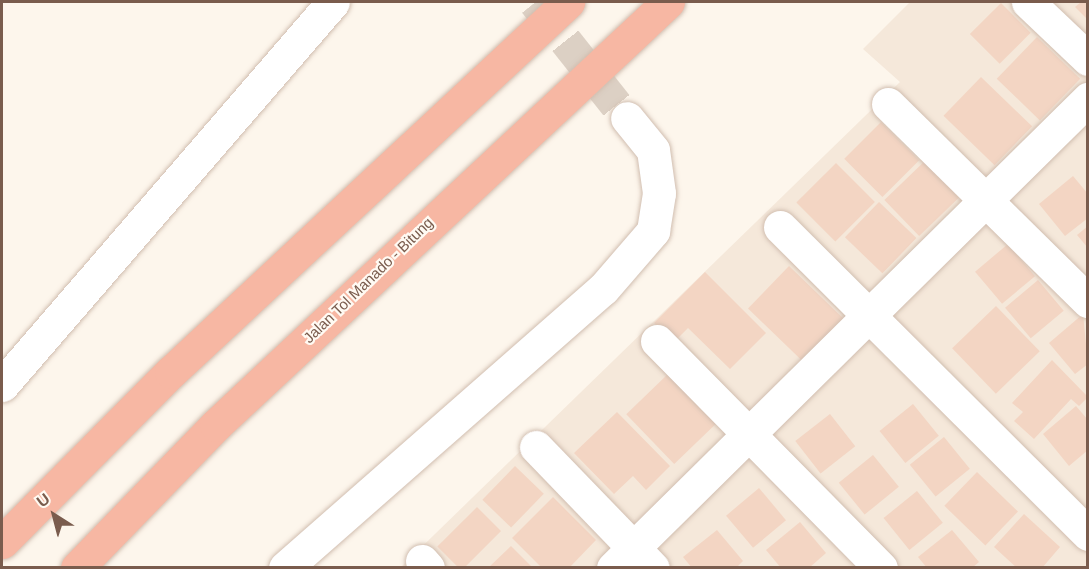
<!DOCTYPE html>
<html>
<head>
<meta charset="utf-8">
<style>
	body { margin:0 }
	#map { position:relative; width:1089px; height:569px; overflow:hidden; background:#fdf6ec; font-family:Arial,sans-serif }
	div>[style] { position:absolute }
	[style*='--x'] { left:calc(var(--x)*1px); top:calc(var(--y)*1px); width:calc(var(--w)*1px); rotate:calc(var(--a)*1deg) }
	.residential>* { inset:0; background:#f5e8da }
	.building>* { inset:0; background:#f3d5c3; transform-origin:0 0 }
	.minor-tunnel>* { height:33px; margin-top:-16.5px; transform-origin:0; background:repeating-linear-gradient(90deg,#dcd0c4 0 33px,transparent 0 49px) }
	.roads { filter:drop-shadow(0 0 2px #d1beb0) drop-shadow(0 0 2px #d1beb0) }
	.minor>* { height:33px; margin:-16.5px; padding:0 16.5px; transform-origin:16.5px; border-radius:16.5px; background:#fff }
	.motorway>* { height:33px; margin:-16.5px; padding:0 16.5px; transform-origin:16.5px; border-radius:16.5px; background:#f7b7a3 }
	span { translate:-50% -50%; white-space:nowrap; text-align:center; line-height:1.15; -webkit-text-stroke:4.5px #fffaf3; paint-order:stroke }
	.street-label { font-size:15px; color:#7a5c4d }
	.frame { position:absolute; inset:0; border:3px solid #7a5c4d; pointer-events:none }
	.north { position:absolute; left:24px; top:485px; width:60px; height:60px; -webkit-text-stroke:4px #fffaf3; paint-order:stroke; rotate:324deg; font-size:16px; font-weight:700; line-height:24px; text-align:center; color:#7a5c4d }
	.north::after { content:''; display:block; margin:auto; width:21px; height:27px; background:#7a5c4d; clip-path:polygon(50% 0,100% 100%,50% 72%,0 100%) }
</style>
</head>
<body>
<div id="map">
	<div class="residential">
		<i style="clip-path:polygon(910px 2px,1087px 2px,1087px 567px,400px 568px,900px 82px,863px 49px)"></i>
	</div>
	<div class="building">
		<i style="clip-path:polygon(1081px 2px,1088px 2px,1088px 20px,1075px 7px)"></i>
		<i style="left:1001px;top:3px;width:42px;height:44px;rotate:45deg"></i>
		<i style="left:1037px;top:37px;width:60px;height:58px;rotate:44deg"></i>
		<i style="left:981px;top:77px;width:71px;height:54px;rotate:44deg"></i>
		<i style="left:881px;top:122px;width:54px;height:52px;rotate:45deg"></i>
		<i style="left:929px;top:157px;width:50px;height:62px;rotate:46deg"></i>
		<i style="left:836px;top:163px;width:55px;height:56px;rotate:45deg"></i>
		<i style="clip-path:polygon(1073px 176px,1088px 194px,1088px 218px,1065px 236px,1039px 204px)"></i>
		<i style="left:879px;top:202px;width:52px;height:49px;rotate:44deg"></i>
		<i style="clip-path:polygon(1088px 226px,1088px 248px,1077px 235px)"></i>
		<i style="left:1008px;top:244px;width:42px;height:43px;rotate:50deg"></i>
		<i style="left:789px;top:266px;width:76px;height:59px;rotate:44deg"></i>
		<i style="clip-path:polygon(705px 272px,766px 333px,730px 369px,688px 328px,674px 342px,654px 323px)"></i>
		<i style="left:1038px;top:280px;width:40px;height:43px;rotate:50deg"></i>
		<i style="left:996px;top:306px;width:63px;height:61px;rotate:46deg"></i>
		<i style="clip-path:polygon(1083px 314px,1088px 364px,1075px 374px,1049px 343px)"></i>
		<i style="clip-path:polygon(1052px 360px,1088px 397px,1079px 406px,1071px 399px,1034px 439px,1014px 421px,1023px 412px,1012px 403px)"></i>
		<i style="left:668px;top:374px;width:69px;height:58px;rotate:46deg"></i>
		<i style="left:913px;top:404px;width:41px;height:43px;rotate:51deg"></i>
		<i style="clip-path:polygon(1076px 406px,1088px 420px,1088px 450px,1069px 466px,1043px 434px)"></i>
		<i style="clip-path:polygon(617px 412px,670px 466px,646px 490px,633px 476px,614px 494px,574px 453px)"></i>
		<i style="left:830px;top:414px;width:41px;height:44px;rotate:52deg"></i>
		<i style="left:944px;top:437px;width:41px;height:44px;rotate:51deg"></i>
		<i style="left:873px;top:455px;width:41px;height:44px;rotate:51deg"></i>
		<i style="left:515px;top:466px;width:40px;height:47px;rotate:44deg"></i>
		<i style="left:977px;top:472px;width:57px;height:47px;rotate:44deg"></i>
		<i style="left:759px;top:488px;width:42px;height:43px;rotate:50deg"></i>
		<i style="left:917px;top:491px;width:41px;height:43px;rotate:51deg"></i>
		<i style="clip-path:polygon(553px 497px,596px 540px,569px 568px,542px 568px,512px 538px)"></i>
		<i style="left:477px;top:507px;width:34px;height:56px;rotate:45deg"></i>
		<i style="clip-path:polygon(1024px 514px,1060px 547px,1042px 568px,1017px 568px,994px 547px)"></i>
		<i style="clip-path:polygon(800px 522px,826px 553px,809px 568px,781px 568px,766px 550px)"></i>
		<i style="clip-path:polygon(717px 530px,743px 561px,736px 568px,692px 568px,683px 557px)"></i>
		<i style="clip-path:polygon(952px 530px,979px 562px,972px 568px,927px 568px,918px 557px)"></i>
		<i style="clip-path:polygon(511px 546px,533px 568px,488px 568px)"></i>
	</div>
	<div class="minor-tunnel">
		<i style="--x:535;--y:2;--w:148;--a:51.6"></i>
	</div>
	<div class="roads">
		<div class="minor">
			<i style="--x:1028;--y:2;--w:83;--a:43.5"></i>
			<i style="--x:888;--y:104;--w:281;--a:44.6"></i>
			<i style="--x:780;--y:227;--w:435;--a:44.9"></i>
			<i style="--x:657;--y:341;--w:319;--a:45.4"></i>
			<i style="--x:2;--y:385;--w:506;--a:-49.17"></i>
			<i style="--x:536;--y:447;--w:168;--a:46"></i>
			<i style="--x:422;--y:561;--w:9;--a:49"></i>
			<i style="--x:285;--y:568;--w:423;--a:-41.3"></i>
			<i style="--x:603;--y:289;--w:77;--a:-49.2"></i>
			<i style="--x:653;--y:231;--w:38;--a:-81"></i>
			<i style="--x:659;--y:193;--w:43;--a:-97.9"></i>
			<i style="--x:653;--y:150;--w:41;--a:-129.1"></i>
			<i style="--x:613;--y:568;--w:668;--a:-44.64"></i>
		</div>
		<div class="motorway">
			<i style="--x:2;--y:542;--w:240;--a:-45.2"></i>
			<i style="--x:171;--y:372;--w:543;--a:-42.98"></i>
			<i style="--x:77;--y:568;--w:199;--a:-45.8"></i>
			<i style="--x:216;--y:425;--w:619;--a:-43.1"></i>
		</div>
	</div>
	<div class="street-label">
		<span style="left:368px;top:280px;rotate:-44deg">Jalan Tol Manado - Bitung</span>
	</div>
	<div class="frame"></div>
	<div class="north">U</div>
</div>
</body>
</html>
